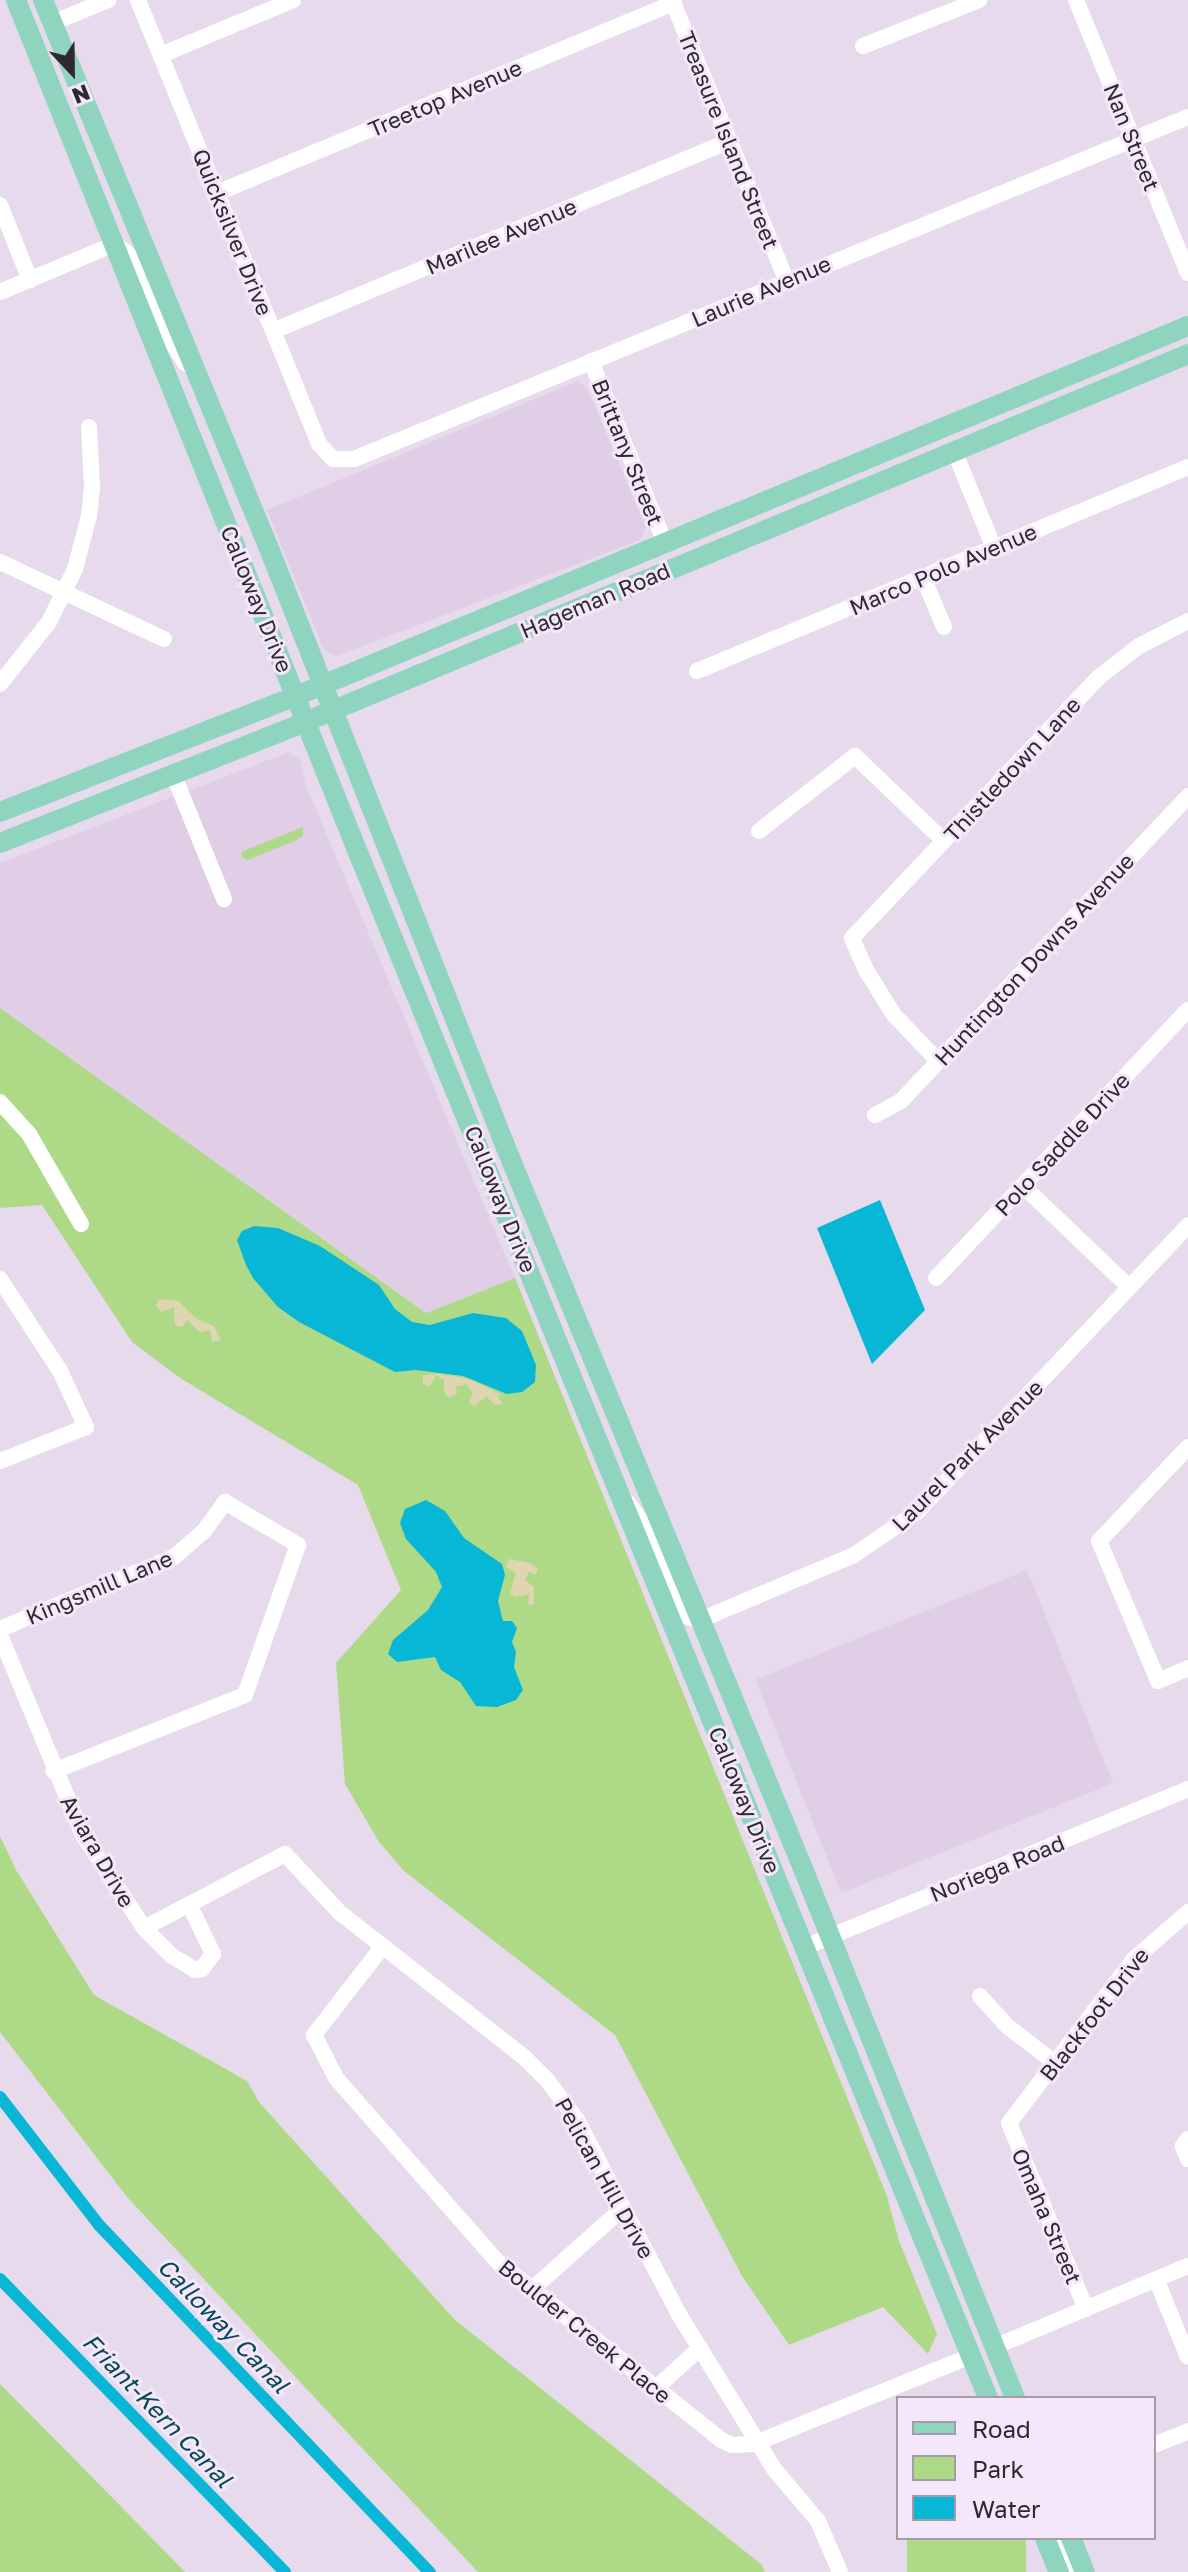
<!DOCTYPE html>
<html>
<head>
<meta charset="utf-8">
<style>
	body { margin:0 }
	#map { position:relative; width:1188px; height:2572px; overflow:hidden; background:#e7daed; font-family:"Golos Text",sans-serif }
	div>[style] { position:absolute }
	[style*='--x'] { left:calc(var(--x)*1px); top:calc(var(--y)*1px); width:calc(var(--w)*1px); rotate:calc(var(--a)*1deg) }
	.built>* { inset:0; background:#e0cee7; transform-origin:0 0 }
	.green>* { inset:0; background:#aeda87; transform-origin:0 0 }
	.sand>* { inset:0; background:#dfd6b1 }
	.water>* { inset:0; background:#08b6d5 }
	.canal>* { height:12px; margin:-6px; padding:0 6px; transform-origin:6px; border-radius:6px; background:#08b6d5 }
	.minor>* { height:16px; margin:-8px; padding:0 8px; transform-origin:8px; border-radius:8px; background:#fff }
	.major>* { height:20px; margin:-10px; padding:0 10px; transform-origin:10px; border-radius:10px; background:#8ed4be }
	span { translate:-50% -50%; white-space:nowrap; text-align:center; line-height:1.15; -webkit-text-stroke:6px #f4e7fa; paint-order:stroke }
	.street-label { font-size:22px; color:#2e2930 }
	.water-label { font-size:24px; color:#084855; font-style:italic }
	.legend { position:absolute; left:896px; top:2396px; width:260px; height:144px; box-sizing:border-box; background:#f4e7fa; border:2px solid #a59ba9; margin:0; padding:10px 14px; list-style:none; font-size:24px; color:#2e2930 }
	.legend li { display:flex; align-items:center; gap:16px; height:40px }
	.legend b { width:40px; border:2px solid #a59ba9 }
	.north { position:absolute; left:32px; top:32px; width:80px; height:80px; -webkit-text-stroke:6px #f4e7fa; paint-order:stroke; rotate:158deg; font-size:22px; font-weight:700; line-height:32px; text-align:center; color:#2e2930 }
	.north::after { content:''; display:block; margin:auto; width:28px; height:36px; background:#2e2930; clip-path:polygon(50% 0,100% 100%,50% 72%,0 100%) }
</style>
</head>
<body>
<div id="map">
	<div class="built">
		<i style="clip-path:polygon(578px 381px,587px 388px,646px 527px,640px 540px,337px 656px,324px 650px,267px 510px)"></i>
		<i style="clip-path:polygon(289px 752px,301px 761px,306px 786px,515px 1278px,426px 1313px,0 1008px,0 863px)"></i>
		<i style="left:1027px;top:1570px;width:230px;height:293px;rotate:68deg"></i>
	</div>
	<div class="green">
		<i style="clip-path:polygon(303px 827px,303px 835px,297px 840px,247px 860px,243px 858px,241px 852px)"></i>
		<i style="clip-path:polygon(0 1008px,426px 1313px,515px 1278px,887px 2196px,899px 2241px,937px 2334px,928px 2354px,883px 2307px,789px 2345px,742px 2276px,615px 2035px,404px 1871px,379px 1842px,345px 1784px,336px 1663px,401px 1590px,358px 1485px,180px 1378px,132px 1342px,42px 1205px,0 1208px)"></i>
		<i style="clip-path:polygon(0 1836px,16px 1870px,94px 1995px,247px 2081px,259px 2102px,454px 2319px,762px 2565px,765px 2572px,478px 2572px,127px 2197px,0 2032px)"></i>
		<i style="clip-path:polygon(0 2384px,99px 2484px,185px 2572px,0 2572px)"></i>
		<i style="left:907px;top:2538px;width:119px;height:34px"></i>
	</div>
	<div class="sand">
		<i style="clip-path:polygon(160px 1299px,178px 1301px,197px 1319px,214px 1326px,221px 1341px,212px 1341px,210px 1330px,200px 1332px,187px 1320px,182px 1327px,175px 1325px,174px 1307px,161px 1312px,156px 1305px)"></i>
		<i style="clip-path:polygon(438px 1374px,470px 1379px,502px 1395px,497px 1396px,503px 1404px,495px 1405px,486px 1396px,474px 1407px,469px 1401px,473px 1394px,466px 1384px,456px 1387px,457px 1394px,449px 1398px,444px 1392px,444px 1380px,436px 1375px,430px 1386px,423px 1384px,423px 1375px)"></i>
		<i style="clip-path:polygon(509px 1559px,530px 1563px,538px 1569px,535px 1575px,529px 1571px,525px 1580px,534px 1587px,534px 1605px,528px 1604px,529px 1594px,516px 1597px,510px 1594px,516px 1573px,506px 1567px)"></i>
	</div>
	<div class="water">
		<i style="clip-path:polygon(880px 1200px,925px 1310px,872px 1364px,817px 1228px)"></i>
		<i style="clip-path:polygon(254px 1226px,278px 1228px,320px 1246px,379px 1285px,395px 1309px,412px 1322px,430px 1325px,473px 1313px,506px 1318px,522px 1331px,536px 1365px,535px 1382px,522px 1392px,507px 1394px,463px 1376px,416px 1370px,395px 1372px,299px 1322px,278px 1307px,253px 1278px,246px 1265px,237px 1240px,242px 1231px)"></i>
		<i style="clip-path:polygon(426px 1500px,445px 1511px,464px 1538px,502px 1564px,505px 1575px,498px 1601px,503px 1621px,512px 1621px,517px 1628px,512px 1642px,516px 1652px,514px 1667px,523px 1690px,516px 1700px,497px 1707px,476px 1706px,460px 1682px,441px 1670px,435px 1657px,397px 1662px,388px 1654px,393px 1640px,428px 1610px,442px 1587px,436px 1572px,406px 1539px,400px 1523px,405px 1509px)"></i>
	</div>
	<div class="canal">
		<i style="--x:0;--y:2097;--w:162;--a:52.3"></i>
		<i style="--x:99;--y:2225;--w:480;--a:46.4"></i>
		<i style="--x:0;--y:2279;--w:409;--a:45.8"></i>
	</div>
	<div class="minor">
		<i style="--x:138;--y:0;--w:479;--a:67.8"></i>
		<i style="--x:319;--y:444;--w:21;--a:47"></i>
		<i style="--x:333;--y:459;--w:21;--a:0"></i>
		<i style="--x:354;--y:459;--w:901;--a:-22.3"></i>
		<i style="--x:672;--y:0;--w:302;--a:67.8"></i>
		<i style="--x:1076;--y:0;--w:295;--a:67.7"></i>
		<i style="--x:52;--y:23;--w:61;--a:-22.3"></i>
		<i style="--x:863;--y:46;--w:125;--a:-21.6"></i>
		<i style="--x:161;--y:55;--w:143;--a:-22.6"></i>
		<i style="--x:217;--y:193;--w:495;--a:-22.6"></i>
		<i style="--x:0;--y:205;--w:81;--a:68.2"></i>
		<i style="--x:0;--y:292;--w:125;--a:-22.7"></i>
		<i style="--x:115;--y:244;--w:25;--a:37"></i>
		<i style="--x:135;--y:259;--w:77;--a:67.8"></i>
		<i style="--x:164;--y:330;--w:40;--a:57.1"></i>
		<i style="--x:273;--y:331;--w:494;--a:-22.6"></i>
		<i style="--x:591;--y:361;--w:196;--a:67.9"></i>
		<i style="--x:955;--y:453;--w:103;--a:67.7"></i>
		<i style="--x:0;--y:562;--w:181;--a:25.2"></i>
		<i style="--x:923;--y:577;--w:54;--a:67.2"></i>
		<i style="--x:697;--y:671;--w:532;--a:-22.56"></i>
		<i style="--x:0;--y:684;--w:79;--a:-51.7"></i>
		<i style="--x:49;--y:622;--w:59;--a:-63.9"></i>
		<i style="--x:75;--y:569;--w:55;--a:-75.2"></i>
		<i style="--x:89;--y:516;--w:30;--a:-84"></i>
		<i style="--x:92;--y:486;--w:59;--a:-92.9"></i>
		<i style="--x:174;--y:776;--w:133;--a:67.9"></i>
		<i style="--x:759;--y:831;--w:122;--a:-38"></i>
		<i style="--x:855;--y:756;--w:123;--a:43.7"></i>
		<i style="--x:938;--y:1061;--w:64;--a:-133.7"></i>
		<i style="--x:894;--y:1015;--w:53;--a:-121.9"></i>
		<i style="--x:866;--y:970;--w:35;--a:-114"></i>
		<i style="--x:852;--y:938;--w:359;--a:-46.6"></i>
		<i style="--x:1099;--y:677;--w:51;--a:-37.8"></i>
		<i style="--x:1139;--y:646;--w:55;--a:-27"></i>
		<i style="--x:0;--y:1102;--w:43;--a:47.8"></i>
		<i style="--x:29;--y:1134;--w:104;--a:60"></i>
		<i style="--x:875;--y:1115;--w:30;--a:-28"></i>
		<i style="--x:901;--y:1101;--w:419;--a:-46.7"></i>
		<i style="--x:1023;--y:1186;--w:146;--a:43.6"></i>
		<i style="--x:936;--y:1278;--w:368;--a:-46.8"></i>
		<i style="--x:0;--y:1279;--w:110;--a:56.9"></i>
		<i style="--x:60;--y:1371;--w:62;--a:65.1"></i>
		<i style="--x:86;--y:1427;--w:92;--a:158.4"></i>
		<i style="--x:1188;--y:1447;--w:129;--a:133.4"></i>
		<i style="--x:1099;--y:1541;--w:152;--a:67.1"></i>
		<i style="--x:1158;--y:1681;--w:33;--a:-23"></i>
		<i style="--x:627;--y:1502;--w:38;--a:53"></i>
		<i style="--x:650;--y:1532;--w:93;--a:65.9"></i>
		<i style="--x:688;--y:1617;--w:12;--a:14"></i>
		<i style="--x:700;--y:1620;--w:167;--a:-22.9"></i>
		<i style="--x:854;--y:1555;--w:76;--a:-34.3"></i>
		<i style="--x:917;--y:1512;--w:395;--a:-46.6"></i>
		<i style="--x:0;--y:1629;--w:188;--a:-22.5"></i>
		<i style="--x:174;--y:1557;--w:40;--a:-41"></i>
		<i style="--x:204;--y:1531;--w:36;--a:-54"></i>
		<i style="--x:225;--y:1502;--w:85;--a:30.5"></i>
		<i style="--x:298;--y:1545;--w:159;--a:109.5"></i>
		<i style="--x:245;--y:1695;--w:206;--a:158.3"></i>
		<i style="--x:0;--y:1635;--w:217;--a:67.5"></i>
		<i style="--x:83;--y:1835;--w:111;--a:56.7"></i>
		<i style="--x:144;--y:1928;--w:40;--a:45"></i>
		<i style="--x:172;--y:1956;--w:27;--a:31"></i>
		<i style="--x:195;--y:1970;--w:7;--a:-8"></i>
		<i style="--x:202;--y:1969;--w:19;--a:-54"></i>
		<i style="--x:213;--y:1954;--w:55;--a:-115.6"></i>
		<i style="--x:144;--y:1928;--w:159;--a:-27.7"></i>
		<i style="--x:285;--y:1854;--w:79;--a:47"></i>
		<i style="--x:339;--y:1912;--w:236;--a:38.1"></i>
		<i style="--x:525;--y:2058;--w:31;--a:45"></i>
		<i style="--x:547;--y:2080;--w:50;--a:53.1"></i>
		<i style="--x:577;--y:2120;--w:221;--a:62.3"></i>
		<i style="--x:680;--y:2316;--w:180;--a:58.4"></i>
		<i style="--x:774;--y:2469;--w:68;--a:49.8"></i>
		<i style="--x:818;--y:2521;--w:56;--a:66.7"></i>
		<i style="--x:383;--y:1946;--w:113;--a:127.8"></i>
		<i style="--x:314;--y:2035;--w:48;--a:62.9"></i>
		<i style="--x:336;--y:2078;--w:244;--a:48.7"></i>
		<i style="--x:497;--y:2261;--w:287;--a:38.6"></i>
		<i style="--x:721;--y:2440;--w:12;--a:24"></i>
		<i style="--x:732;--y:2445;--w:21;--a:-3"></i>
		<i style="--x:753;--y:2444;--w:235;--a:-22"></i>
		<i style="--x:805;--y:1947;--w:414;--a:-22.4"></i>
		<i style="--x:980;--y:1996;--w:40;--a:48"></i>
		<i style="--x:1007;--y:2026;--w:61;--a:37.6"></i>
		<i style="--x:1188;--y:2139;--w:9;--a:126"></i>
		<i style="--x:1183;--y:2146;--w:14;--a:69"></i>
		<i style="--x:1156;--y:2279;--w:84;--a:67.7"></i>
		<i style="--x:531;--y:2290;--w:123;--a:-41.7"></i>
		<i style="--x:1086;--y:2309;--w:201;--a:-112.5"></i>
		<i style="--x:1009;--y:2123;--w:206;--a:-52.7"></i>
		<i style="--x:1134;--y:1959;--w:72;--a:-41"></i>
		<i style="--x:994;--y:2347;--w:210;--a:-22.7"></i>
		<i style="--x:655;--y:2389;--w:61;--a:-42.3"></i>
		<i style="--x:1154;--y:2445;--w:37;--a:-22"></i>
		<i style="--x:1053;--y:2538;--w:39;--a:61"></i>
	</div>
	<div class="major">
		<i style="--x:16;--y:0;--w:921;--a:68.14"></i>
		<i style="--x:359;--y:855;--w:1666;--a:67.82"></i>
		<i style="--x:43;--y:0;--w:596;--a:67.61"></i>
		<i style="--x:270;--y:551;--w:637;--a:68.43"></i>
		<i style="--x:504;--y:1143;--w:787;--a:67.6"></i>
		<i style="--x:804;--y:1871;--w:568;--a:68.18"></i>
		<i style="--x:0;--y:812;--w:318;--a:-21.4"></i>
		<i style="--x:296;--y:696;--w:966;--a:-22.53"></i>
		<i style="--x:0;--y:843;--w:328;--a:-21.6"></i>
		<i style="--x:305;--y:722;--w:957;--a:-22.62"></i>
		<i style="--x:1045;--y:2538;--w:37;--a:68"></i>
		<i style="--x:1071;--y:2538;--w:37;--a:68"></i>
	</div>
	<div class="street-label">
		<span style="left:445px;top:98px;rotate:-23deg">Treetop Avenue</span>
		<span style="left:1132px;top:137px;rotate:68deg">Nan Street</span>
		<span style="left:729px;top:140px;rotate:68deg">Treasure Island Street</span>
		<span style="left:233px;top:232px;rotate:68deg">Quicksilver Drive</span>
		<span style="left:501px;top:236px;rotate:-23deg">Marilee Avenue</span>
		<span style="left:761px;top:291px;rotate:-23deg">Laurie Avenue</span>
		<span style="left:628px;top:452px;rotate:68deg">Brittany Street</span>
		<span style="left:943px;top:569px;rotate:-23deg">Marco Polo Avenue</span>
		<span style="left:257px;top:599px;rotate:68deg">Calloway Drive</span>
		<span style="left:595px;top:600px;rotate:-23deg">Hageman Road</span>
		<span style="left:1012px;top:769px;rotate:-47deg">Thistledown Lane</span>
		<span style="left:1034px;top:959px;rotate:-47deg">Huntington Downs Avenue</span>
		<span style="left:1062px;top:1144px;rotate:-47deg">Polo Saddle Drive</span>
		<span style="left:501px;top:1199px;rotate:68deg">Calloway Drive</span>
		<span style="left:967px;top:1455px;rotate:-45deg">Laurel Park Avenue</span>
		<span style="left:99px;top:1587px;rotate:-23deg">Kingsmill Lane</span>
		<span style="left:745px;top:1800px;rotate:68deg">Calloway Drive</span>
		<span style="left:98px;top:1851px;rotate:60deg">Aviara Drive</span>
		<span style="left:997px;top:1868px;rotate:-22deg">Noriega Road</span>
		<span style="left:1094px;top:2014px;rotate:-52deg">Blackfoot Drive</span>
		<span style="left:605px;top:2178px;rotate:61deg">Pelican Hill Drive</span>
		<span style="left:1047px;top:2216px;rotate:67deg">Omaha Street</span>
		<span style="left:585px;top:2331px;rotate:39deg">Boulder Creek Place</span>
	</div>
	<div class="water-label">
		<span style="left:224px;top:2325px;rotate:46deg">Calloway Canal</span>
		<span style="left:158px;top:2410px;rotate:46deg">Friant-Kern Canal</span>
	</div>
	<ul class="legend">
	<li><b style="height:10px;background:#8ed4be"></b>Road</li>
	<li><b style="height:22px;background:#aeda87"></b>Park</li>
	<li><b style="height:22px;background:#08b6d5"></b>Water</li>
	</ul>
	<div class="north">N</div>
</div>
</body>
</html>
